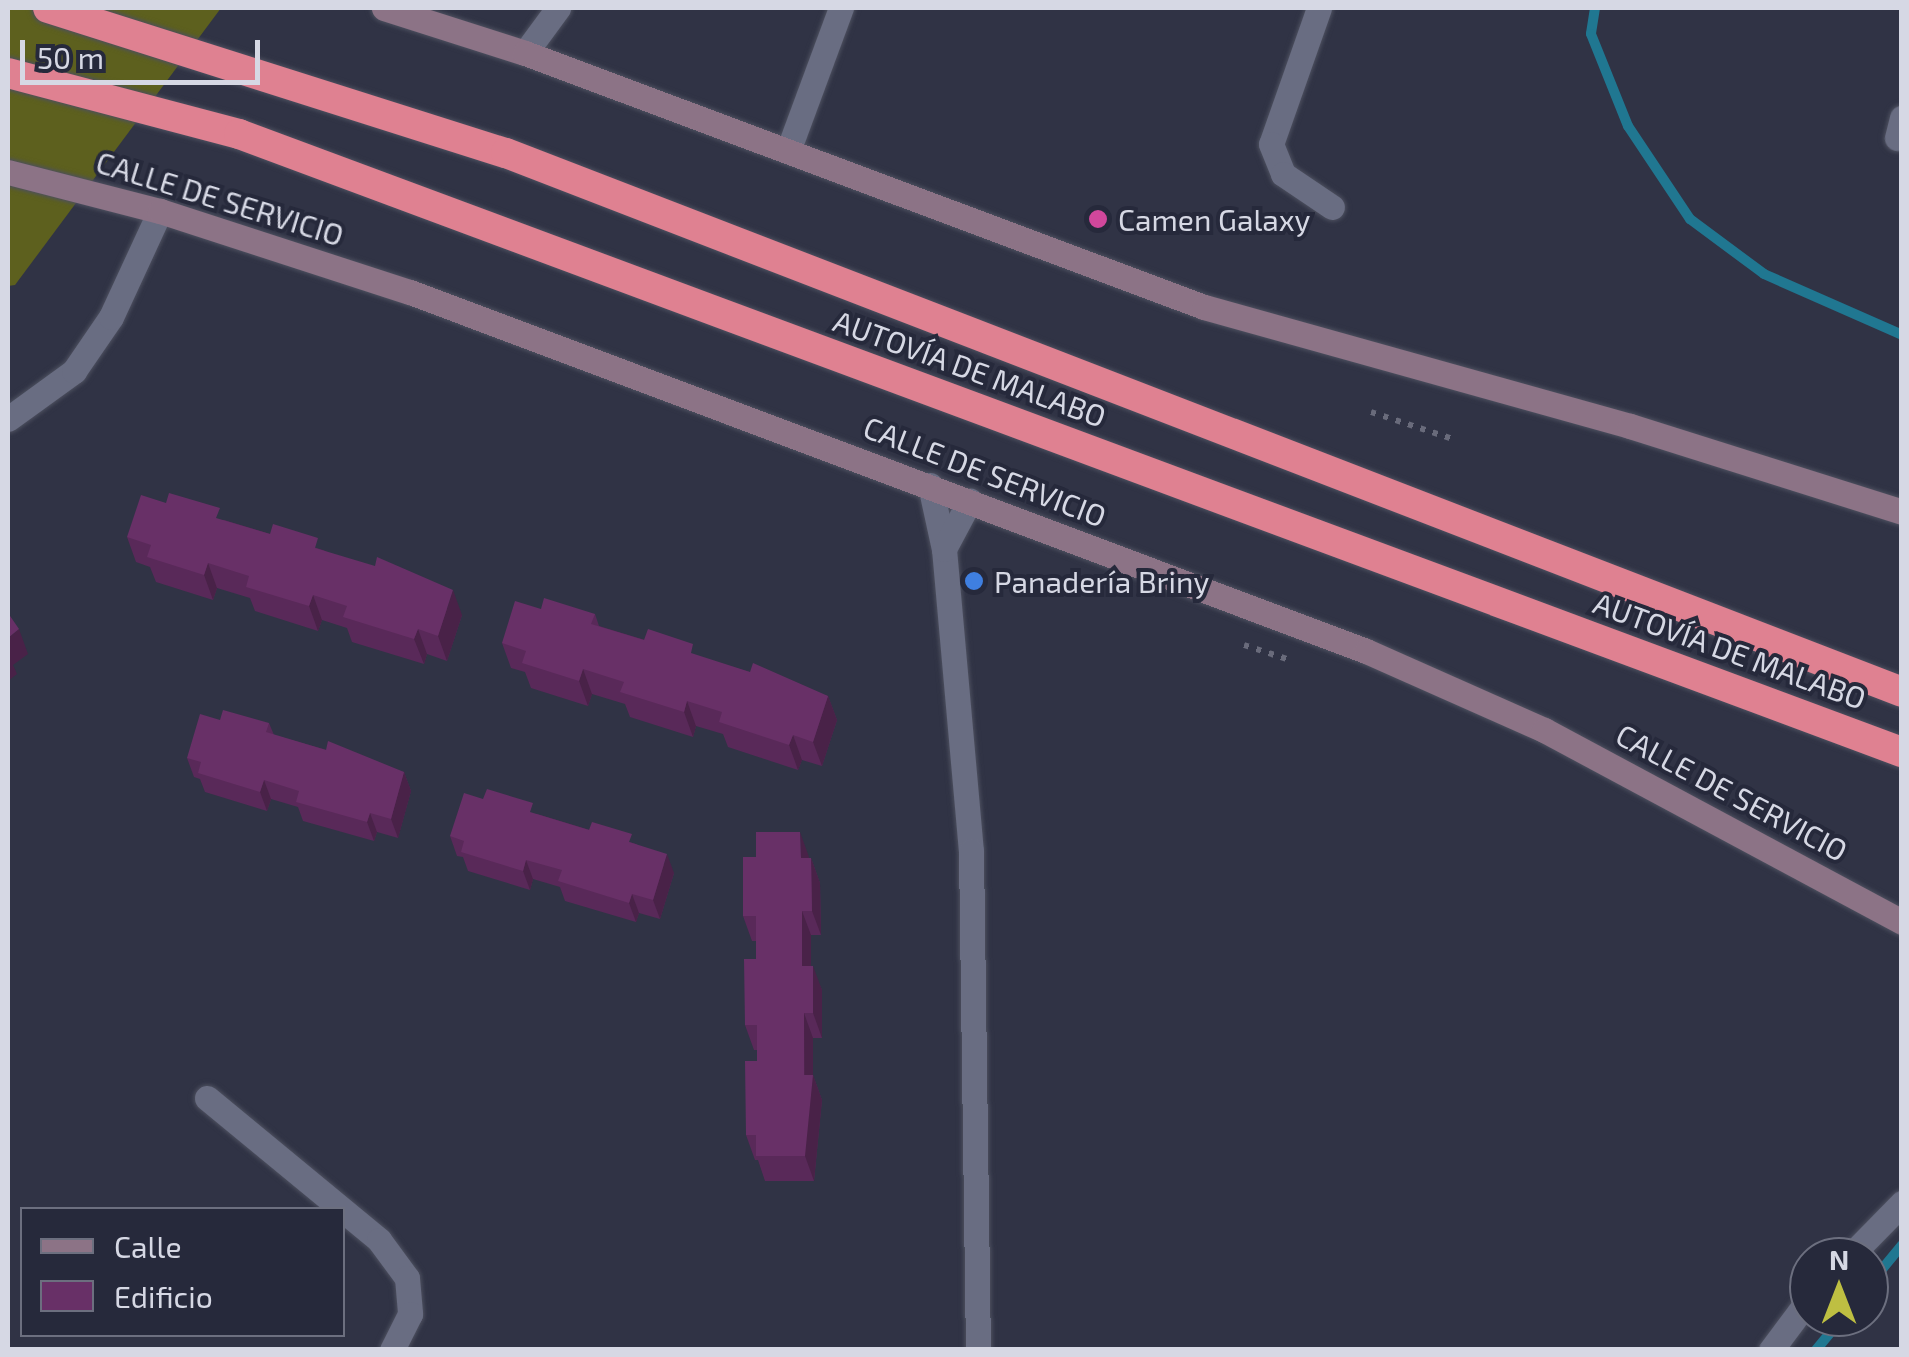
<!DOCTYPE html>
<html>
<head>
<meta charset="utf-8">
<style>
	body { margin:0 }
	#map { position:relative; width:1909px; height:1357px; overflow:hidden; background:#303345; font-family:"Exo 2",sans-serif }
	div>[style] { position:absolute }
	[style*='--x'] { left:calc(var(--x)*1px); top:calc(var(--y)*1px); width:calc(var(--w)*1px); rotate:calc(var(--a)*1deg) }
	.forest>* { inset:0; background:#5d601e }
	.stream>* { height:10px; margin:-5px; padding:0 5px; transform-origin:5px; border-radius:5px; background:#207791 }
	.path>* { height:6px; margin-top:-3px; transform-origin:0; background:repeating-linear-gradient(90deg,#696b7b 0 5px,transparent 0 13px) }
	.roads { filter:drop-shadow(0 0 2px #4d505f) drop-shadow(0 0 2px #4d505f) }
	.street>* { height:25px; margin:-12.5px; padding:0 12.5px; transform-origin:12.5px; border-radius:12.5px; background:#696d82 }
	.secondary>* { height:25px; margin:-12.5px; padding:0 12.5px; transform-origin:12.5px; border-radius:12.5px; background:#8c7386 }
	.highway>* { height:30px; margin:-15px; padding:0 15px; transform-origin:15px; border-radius:15px; background:#df8191 }
	.wall>* { inset:0; background:#592959 }
	.shaded-wall>* { inset:0; background:#492248 }
	.building>* { inset:0; background:#683067 }
	.dots>* { width:28px; height:28px; translate:-50% -50%; box-sizing:border-box; border:5px solid #26293b; border-radius:50% }
	span { translate:-50% -50%; white-space:nowrap; text-align:center; line-height:1.15; -webkit-text-stroke:8px #26293b; paint-order:stroke }
	.street-label { font-size:30px; color:#d6d8e4 }
	.poi-label { font-size:30px; color:#d6d8e4 }
	.left { translate:0 -50%; text-align:left }
	.frame { position:absolute; inset:0; border:10px solid #d6d8e4; pointer-events:none }
	.legend { position:absolute; left:20px; top:1207px; width:325px; height:130px; box-sizing:border-box; background:#26293b; border:2px solid #6c6f7f; margin:0; padding:12px 18px; list-style:none; font-size:30px; color:#d6d8e4 }
	.legend li { display:flex; align-items:center; gap:20px; height:50px }
	.legend b { width:50px; border:2px solid #6c6f7f }
	.north { position:absolute; left:1789px; top:1237px; width:100px; height:100px; box-sizing:border-box; background:#26293b; border:2px solid #6c6f7f; border-radius:50%; rotate:0deg; font-size:28px; font-weight:700; line-height:40px; text-align:center; color:#d6d8e4 }
	.north::after { content:''; display:block; margin:auto; width:35px; height:45px; background:#bebf42; clip-path:polygon(50% 0,100% 100%,50% 72%,0 100%) }
	.scale { position:absolute; left:20px; top:40px; width:240px; height:45px; box-sizing:border-box; border:5px solid #d6d8e4; border-top:0; padding-left:12px; font-size:30px; line-height:35px; white-space:nowrap; color:#d6d8e4; -webkit-text-stroke:8px #26293b; paint-order:stroke }
</style>
</head>
<body>
<div id="map">
	<div class="forest">
		<i style="clip-path:polygon(8px 8px,221px 8px,15px 285px,8px 286px)"></i>
	</div>
	<div class="stream">
		<i style="--x:1595;--y:8;--w:26;--a:99"></i>
		<i style="--x:1591;--y:34;--w:99;--a:68.1"></i>
		<i style="--x:1628;--y:126;--w:112;--a:56.3"></i>
		<i style="--x:1690;--y:219;--w:92;--a:36.6"></i>
		<i style="--x:1764;--y:274;--w:151;--a:23.8"></i>
		<i style="--x:1869;--y:1285;--w:52;--a:-50.5"></i>
		<i style="--x:1816;--y:1350;--w:43;--a:-50.7"></i>
	</div>
	<div class="path">
		<i style="--x:1371;--y:412;--w:89;--a:18.2"></i>
		<i style="--x:1244;--y:645;--w:48;--a:18.1"></i>
	</div>
	<div class="roads">
		<div class="street">
			<i style="--x:1319;--y:8;--w:144;--a:109.4"></i>
			<i style="--x:1271;--y:144;--w:32;--a:68"></i>
			<i style="--x:1283;--y:174;--w:59;--a:34"></i>
			<i style="--x:525;--y:53;--w:56;--a:-53.7"></i>
			<i style="--x:1897;--y:138;--w:21;--a:-76"></i>
			<i style="--x:788;--y:151;--w:153;--a:-69.7"></i>
			<i style="--x:8;--y:419;--w:82;--a:-36"></i>
			<i style="--x:74;--y:371;--w:65;--a:-55.6"></i>
			<i style="--x:111;--y:317;--w:117;--a:-65.2"></i>
			<i style="--x:930;--y:485;--w:66;--a:77.7"></i>
			<i style="--x:944;--y:549;--w:303;--a:84.9"></i>
			<i style="--x:971;--y:851;--w:499;--a:89.2"></i>
			<i style="--x:944;--y:549;--w:55;--a:-62"></i>
			<i style="--x:207;--y:1098;--w:223;--a:39.5"></i>
			<i style="--x:379;--y:1240;--w:47;--a:53.6"></i>
			<i style="--x:407;--y:1278;--w:36;--a:85"></i>
			<i style="--x:410;--y:1314;--w:40;--a:116.6"></i>
			<i style="--x:1849;--y:1257;--w:76;--a:-45.5"></i>
			<i style="--x:1771;--y:1350;--w:64;--a:-53.3"></i>
		</div>
		<div class="secondary">
			<i style="--x:384;--y:8;--w:148;--a:17.7"></i>
			<i style="--x:525;--y:53;--w:725;--a:20.51"></i>
			<i style="--x:1204;--y:307;--w:442;--a:15.6"></i>
			<i style="--x:1630;--y:426;--w:285;--a:17.5"></i>
			<i style="--x:8;--y:172;--w:157;--a:14.4"></i>
			<i style="--x:160;--y:211;--w:263;--a:18"></i>
			<i style="--x:410;--y:292;--w:1021;--a:20.58"></i>
			<i style="--x:1366;--y:651;--w:195;--a:23.9"></i>
			<i style="--x:1544;--y:730;--w:406;--a:28.2"></i>
		</div>
		<div class="highway">
			<i style="--x:48;--y:8;--w:480;--a:17.6"></i>
			<i style="--x:506;--y:153;--w:1496;--a:21.11"></i>
			<i style="--x:8;--y:73;--w:239;--a:14.8"></i>
			<i style="--x:239;--y:134;--w:1774;--a:20.39"></i>
		</div>
	</div>
	<div class="wall">
		<i style="clip-path:polygon(224px 520px,323px 550px,462px 615px,447px 661px,427px 654px,424px 664px,352px 642px,347px 628px,322px 620px,318px 631px,255px 611px,250px 598px,217px 588px,213px 600px,156px 582px,150px 567px,136px 562px,127px 537px)"></i>
		<i style="clip-path:polygon(541px 609px,595px 614px,599px 626px,828px 696px,837px 720px,822px 766px,802px 760px,798px 770px,728px 747px,723px 734px,696px 726px,693px 737px,630px 717px,625px 704px,592px 694px,588px 706px,531px 688px,525px 672px,511px 668px,502px 643px)"></i>
		<i style="clip-path:polygon(220px 720px,269px 723px,274px 735px,404px 772px,411px 791px,398px 838px,377px 832px,374px 841px,303px 821px,298px 807px,271px 799px,267px 811px,205px 792px,200px 779px,194px 777px,187px 758px)"></i>
		<i style="clip-path:polygon(537px 814px,636px 844px,674px 873px,660px 919px,639px 913px,636px 922px,565px 901px,560px 887px,533px 879px,530px 890px,468px 871px,463px 857px,457px 856px,450px 836px)"></i>
		<i style="clip-path:polygon(756px 857px,811px 858px,820px 883px,821px 935px,811px 935px,811px 966px,822px 990px,822px 1038px,813px 1038px,813px 1075px,822px 1100px,814px 1181px,765px 1181px,758px 1160px,755px 1160px,746px 1135px,757px 1061px,757px 1050px,754px 1050px,745px 1025px,756px 959px,756px 941px,752px 941px,743px 916px)"></i>
	</div>
	<div class="shaded-wall">
		<i style="clip-path:polygon(208px 563px,217px 588px,213px 600px,204px 575px)"></i>
		<i style="clip-path:polygon(453px 590px,462px 615px,447px 661px,438px 636px)"></i>
		<i style="clip-path:polygon(313px 595px,322px 620px,318px 631px,309px 606px)"></i>
		<i style="clip-path:polygon(19px 629px,28px 654px,13px 665px,17px 674px,8px 681px,8px 638px)"></i>
		<i style="clip-path:polygon(418px 629px,427px 654px,424px 664px,414px 639px)"></i>
		<i style="clip-path:polygon(583px 669px,592px 694px,588px 706px,579px 681px)"></i>
		<i style="clip-path:polygon(828px 696px,837px 720px,822px 766px,813px 742px)"></i>
		<i style="clip-path:polygon(687px 701px,696px 726px,693px 737px,684px 712px)"></i>
		<i style="clip-path:polygon(793px 735px,802px 760px,798px 770px,789px 745px)"></i>
		<i style="clip-path:polygon(404px 772px,411px 791px,398px 838px,391px 819px)"></i>
		<i style="clip-path:polygon(264px 780px,271px 799px,267px 811px,260px 792px)"></i>
		<i style="clip-path:polygon(370px 813px,377px 832px,374px 841px,367px 822px)"></i>
		<i style="clip-path:polygon(800px 832px,809px 857px,810px 883px,801px 858px)"></i>
		<i style="clip-path:polygon(667px 854px,674px 873px,660px 919px,653px 900px)"></i>
		<i style="clip-path:polygon(811px 858px,820px 883px,821px 935px,812px 911px)"></i>
		<i style="clip-path:polygon(526px 860px,533px 879px,530px 890px,523px 871px)"></i>
		<i style="clip-path:polygon(632px 894px,639px 913px,636px 922px,629px 903px)"></i>
		<i style="clip-path:polygon(802px 911px,811px 935px,811px 990px,802px 966px)"></i>
		<i style="clip-path:polygon(813px 966px,822px 990px,822px 1038px,813px 1013px)"></i>
		<i style="clip-path:polygon(804px 1013px,813px 1038px,813px 1080px,813px 1075px,822px 1100px,814px 1181px,805px 1156px)"></i>
	</div>
	<div class="building">
		<i style="clip-path:polygon(169px 493px,220px 508px,216px 518px,270px 534px,273px 524px,318px 538px,315px 548px,375px 566px,377px 557px,453px 590px,438px 636px,418px 629px,414px 639px,343px 617px,347px 606px,313px 595px,309px 606px,246px 587px,249px 576px,208px 563px,204px 575px,147px 557px,151px 545px,127px 537px,141px 495px,166px 503px)"></i>
		<i style="clip-path:polygon(544px 598px,595px 614px,591px 624px,644px 640px,648px 629px,693px 644px,691px 653px,750px 672px,753px 663px,828px 696px,813px 742px,793px 735px,789px 745px,719px 722px,722px 712px,687px 701px,684px 712px,620px 692px,624px 682px,583px 669px,579px 681px,522px 663px,526px 651px,502px 643px,515px 601px,541px 609px)"></i>
		<i style="clip-path:polygon(8px 613px,19px 629px,8px 638px)"></i>
		<i style="clip-path:polygon(223px 710px,269px 723px,266px 732px,326px 750px,328px 741px,404px 772px,391px 819px,370px 813px,367px 822px,296px 802px,299px 791px,264px 780px,260px 792px,198px 773px,201px 762px,187px 758px,200px 714px,220px 720px)"></i>
		<i style="clip-path:polygon(487px 789px,533px 803px,530px 812px,589px 830px,592px 822px,632px 834px,629px 842px,667px 854px,653px 900px,632px 894px,629px 903px,558px 881px,562px 870px,526px 860px,523px 871px,461px 852px,464px 841px,450px 836px,464px 793px,483px 799px)"></i>
		<i style="clip-path:polygon(756px 832px,800px 832px,801px 858px,811px 858px,812px 911px,802px 911px,802px 966px,813px 966px,813px 1013px,804px 1013px,804px 1075px,813px 1075px,805px 1156px,756px 1156px,756px 1135px,746px 1135px,745px 1061px,757px 1061px,757px 1025px,745px 1025px,744px 959px,756px 959px,756px 916px,743px 916px,743px 857px,756px 857px)"></i>
	</div>
	<div class="dots">
		<i style="left:1098px;top:219px;background:#d1479c"></i>
		<i style="left:974px;top:581px;background:#3f7fe0"></i>
	</div>
	<div class="street-label">
		<span style="left:220px;top:198px;rotate:17deg">CALLE DE SERVICIO</span>
		<span style="left:970px;top:368px;rotate:20deg">AUTOVÍA DE MALABO</span>
		<span style="left:985px;top:471px;rotate:21deg">CALLE DE SERVICIO</span>
		<span style="left:1730px;top:650px;rotate:20deg">AUTOVÍA DE MALABO</span>
		<span style="left:1732px;top:792px;rotate:28deg">CALLE DE SERVICIO</span>
	</div>
	<div class="poi-label">
		<span class="left" style="left:1118px;top:219px">Camen Galaxy</span>
		<span class="left" style="left:994px;top:581px">Panadería Briny</span>
	</div>
	<div class="frame"></div>
	<ul class="legend">
	<li><b style="height:12px;background:#8c7386"></b>Calle</li>
	<li><b style="height:28px;background:#683067"></b>Edificio</li>
	</ul>
	<div class="north">N</div>
	<div class="scale">50 m</div>
</div>
</body>
</html>
